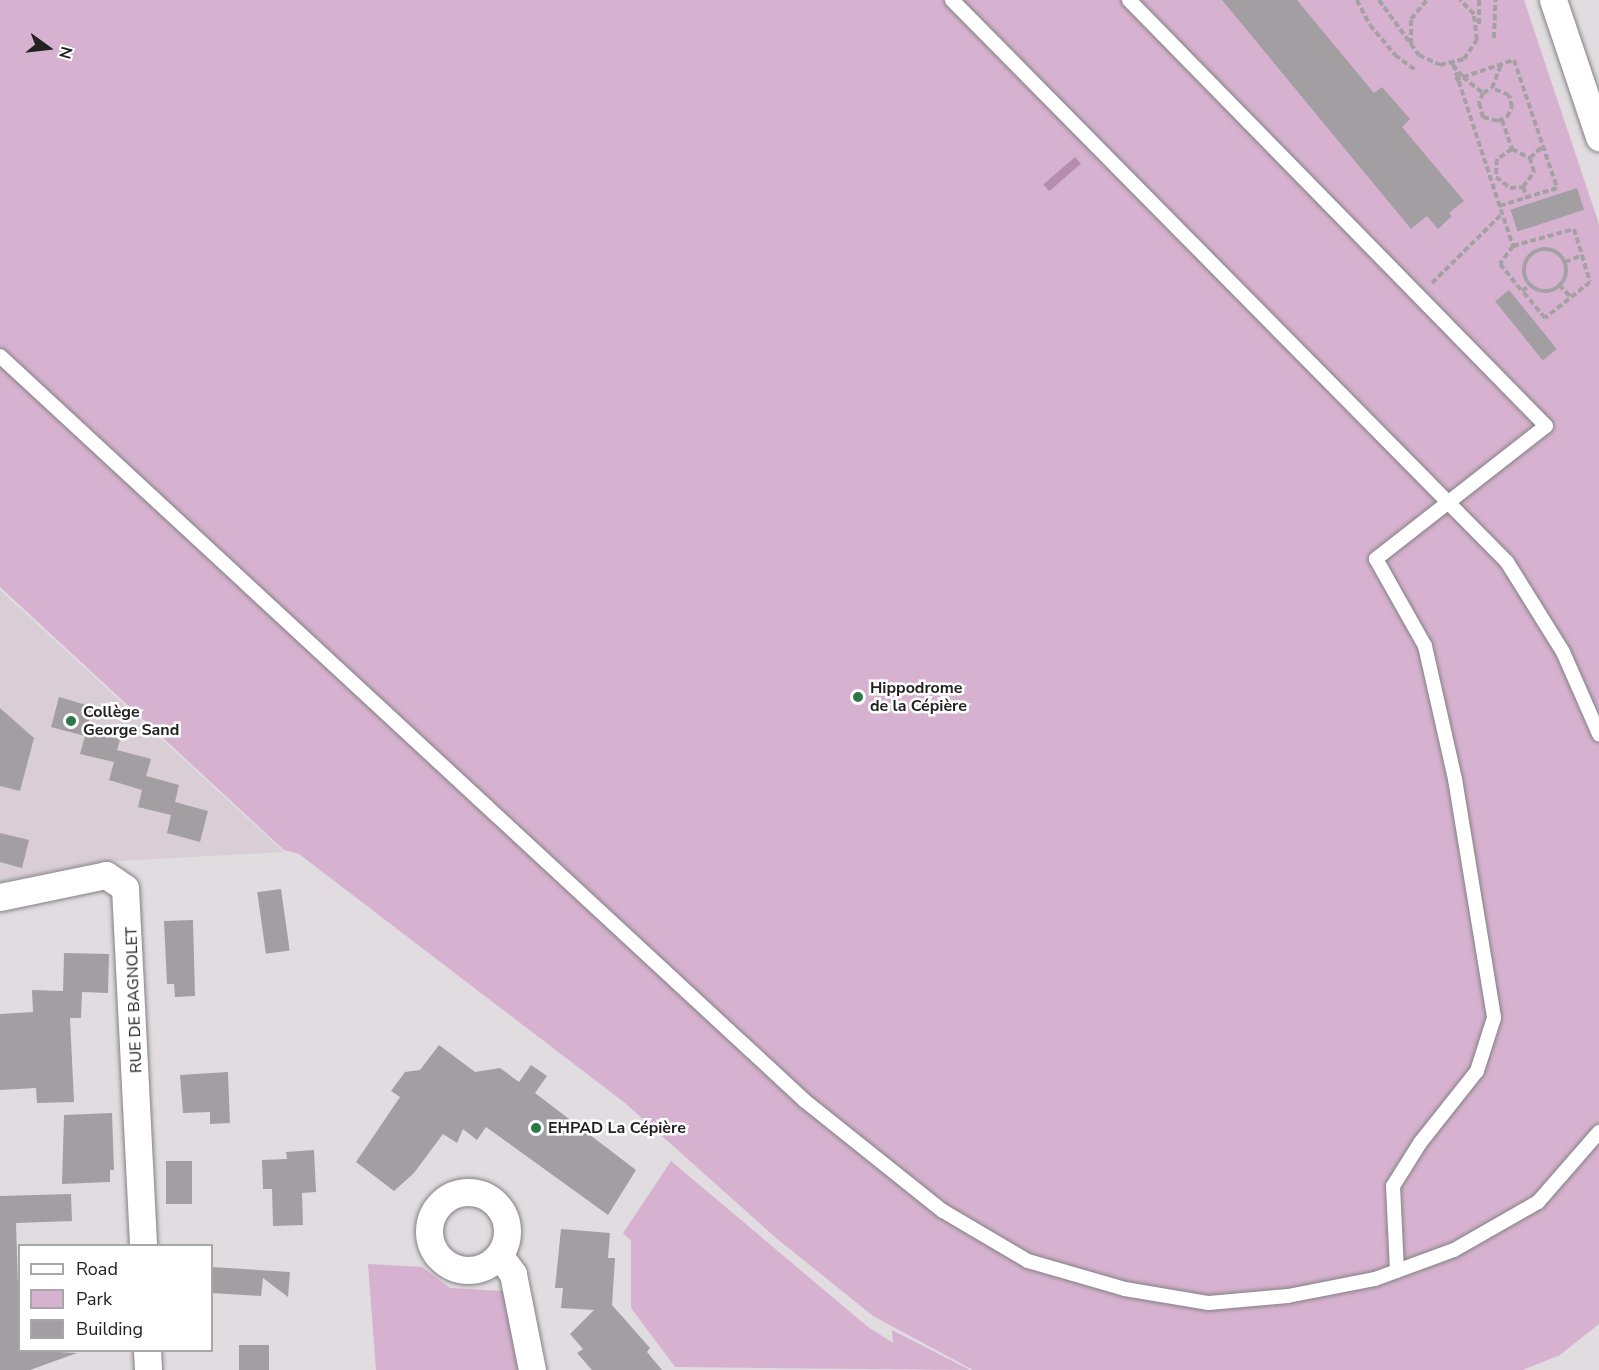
<!DOCTYPE html>
<html>
<head>
<meta charset="utf-8">
<style>
	body { margin:0 }
	#map { position:relative; width:1599px; height:1370px; overflow:hidden; background:#e1dce0; font-family:"Nunito Sans",sans-serif }
	div>[style] { position:absolute }
	[style*='--x'] { left:calc(var(--x)*1px); top:calc(var(--y)*1px); width:calc(var(--w)*1px); rotate:calc(var(--a)*1deg) }
	.built>* { inset:0; background:#d9ced6 }
	.green>* { inset:0; background:#d7b2d0 }
	.water>* { inset:0; background:#b68daf; transform-origin:0 0 }
	.building>* { inset:0; background:#a29ea1; transform-origin:0 0 }
	.path>* { height:4px; margin-top:-2px; transform-origin:0; background:repeating-linear-gradient(90deg,#a4a0a3 0 6px,transparent 0 9px) }
	.path>.ring { margin:-2px; padding:0; box-sizing:content-box; background:none; border:4px solid #a4a0a3; border-radius:50% }
	.roads { filter:drop-shadow(0 0 2px #848083) drop-shadow(0 0 2px #848083) }
	.lane>* { height:14px; margin:-7px; padding:0 7px; transform-origin:7px; border-radius:7px; background:#fff }
	.street>* { height:27px; margin:-13.5px; padding:0 13.5px; transform-origin:13.5px; border-radius:13.5px; background:#fff }
	.street>.ring { margin:-13.5px; padding:0; box-sizing:content-box; background:none; border:27px solid #fff; border-radius:50% }
	.dots>* { width:16px; height:16px; translate:-50% -50%; box-sizing:border-box; border:3px solid #fff; border-radius:50% }
	span { translate:-50% -50%; white-space:nowrap; text-align:center; line-height:1.15; -webkit-text-stroke:5px #fff; paint-order:stroke }
	.poi-label { font-size:16px; color:#232223; font-weight:700 }
	.left { translate:0 -50%; text-align:left }
	.street-label { font-size:16px; color:#232223 }
	.legend { position:absolute; left:18px; top:1244px; width:195px; height:108px; box-sizing:border-box; background:#fff; border:2px solid #a7a7a7; margin:0; padding:8px 10px; list-style:none; font-size:18px; color:#232223 }
	.legend li { display:flex; align-items:center; gap:12px; height:30px }
	.legend b { width:30px; border:2px solid #a7a7a7 }
	.north { position:absolute; left:18px; top:18px; width:60px; height:60px; -webkit-text-stroke:4px #fff; paint-order:stroke; rotate:105deg; font-size:16px; font-weight:700; line-height:24px; text-align:center; color:#232223 }
	.north::after { content:''; display:block; margin:auto; width:21px; height:27px; background:#232223; clip-path:polygon(50% 0,100% 100%,50% 72%,0 100%) }
</style>
</head>
<body>
<div id="map">
	<div class="built">
		<i style="clip-path:polygon(0 590px,284px 852px,100px 862px,0 882px)"></i>
	</div>
	<div class="green">
		<i style="clip-path:polygon(0 0,1524px 0,1599px 224px,1599px 1324px,1560px 1355px,1523px 1370px,973px 1370px,873px 1316px,776px 1238px,625px 1103px,299px 854px,284px 850px,0 587px)"></i>
		<i style="clip-path:polygon(671px 1161px,868px 1327px,893px 1343px,892px 1330px,970px 1370px,675px 1367px,631px 1308px,631px 1241px,623px 1233px)"></i>
		<i style="clip-path:polygon(368px 1264px,422px 1267px,450px 1288px,505px 1291px,519px 1370px,376px 1370px)"></i>
	</div>
	<div class="water">
		<i style="left:1075px;top:157px;width:9px;height:42px;rotate:49deg"></i>
	</div>
	<div class="building">
		<i style="clip-path:polygon(1222px 0,1297px 0,1374px 93px,1382px 87px,1410px 119px,1402px 127px,1464px 201px,1449px 213px,1452px 216px,1438px 229px,1427px 216px,1411px 229px)"></i>
		<i style="left:1577px;top:188px;width:23px;height:70px;rotate:72deg"></i>
		<i style="left:1509px;top:290px;width:76px;height:18px;rotate:51deg"></i>
		<i style="clip-path:polygon(59px 697px,93px 707px,86px 731px,88px 724px,122px 733px,117px 750px,151px 759px,146px 776px,179px 785px,175px 802px,208px 811px,200px 842px,167px 833px,171px 815px,138px 807px,142px 790px,109px 780px,114px 762px,80px 754px,85px 736px,51px 727px)"></i>
		<i style="clip-path:polygon(0 708px,34px 738px,20px 791px,0 786px)"></i>
		<i style="clip-path:polygon(0 833px,29px 840px,22px 868px,0 862px)"></i>
		<i style="left:281px;top:889px;width:62px;height:24px;rotate:82deg"></i>
		<i style="clip-path:polygon(193px 920px,195px 996px,175px 997px,174px 984px,167px 984px,164px 921px)"></i>
		<i style="clip-path:polygon(64px 953px,109px 954px,108px 993px,82px 992px,81px 1018px,70px 1018px,74px 1102px,37px 1103px,36px 1088px,0 1090px,0 1014px,33px 1012px,32px 990px,63px 991px)"></i>
		<i style="clip-path:polygon(439px 1045px,475px 1072px,500px 1068px,519px 1082px,531px 1065px,547px 1076px,535px 1093px,636px 1170px,608px 1215px,486px 1127px,477px 1140px,463px 1129px,457px 1143px,443px 1134px,414px 1173px,394px 1191px,356px 1162px,400px 1097px,391px 1091px,405px 1072px,420px 1070px)"></i>
		<i style="clip-path:polygon(228px 1072px,230px 1123px,210px 1124px,210px 1112px,183px 1113px,180px 1075px)"></i>
		<i style="clip-path:polygon(112px 1113px,114px 1170px,110px 1170px,110px 1182px,62px 1184px,64px 1115px)"></i>
		<i style="clip-path:polygon(314px 1150px,316px 1192px,302px 1193px,303px 1225px,273px 1226px,272px 1189px,263px 1189px,262px 1160px,287px 1159px,286px 1152px)"></i>
		<i style="left:192px;top:1161px;width:43px;height:26px;rotate:90deg"></i>
		<i style="clip-path:polygon(71px 1194px,72px 1221px,16px 1223px,20px 1350px,77px 1353px,30px 1370px,0 1370px,0 1196px)"></i>
		<i style="clip-path:polygon(561px 1229px,610px 1233px,608px 1258px,615px 1258px,612px 1305px,650px 1348px,647px 1352px,662px 1370px,592px 1370px,577px 1353px,583px 1349px,570px 1334px,594px 1310px,561px 1308px,563px 1288px,555px 1288px)"></i>
		<i style="clip-path:polygon(212px 1267px,290px 1272px,288px 1297px,263px 1278px,261px 1296px,212px 1293px)"></i>
		<i style="left:239px;top:1345px;width:30px;height:25px"></i>
	</div>
	<div class="path">
		<i style="--x:1357;--y:0;--w:28;--a:63"></i>
		<i style="--x:1370;--y:25;--w:39;--a:50"></i>
		<i style="--x:1395;--y:55;--w:26;--a:36"></i>
		<i style="--x:1379;--y:0;--w:68;--a:54"></i>
		<i style="--x:1419;--y:55;--w:23;--a:25"></i>
		<i style="--x:1440;--y:65;--w:25;--a:-14"></i>
		<i style="--x:1464;--y:59;--w:23;--a:-56"></i>
		<i style="--x:1477;--y:40;--w:26;--a:-97"></i>
		<i style="--x:1474;--y:14;--w:20;--a:-135"></i>
		<i style="--x:1479;--y:24;--w:24;--a:-90"></i>
		<i style="--x:1494;--y:38;--w:38;--a:-88"></i>
		<i style="--x:1411;--y:44;--w:25;--a:-90"></i>
		<i style="--x:1411;--y:19;--w:25;--a:-50"></i>
		<i style="--x:1453;--y:64;--w:192;--a:71.8"></i>
		<i style="--x:1513;--y:246;--w:63;--a:-15.6"></i>
		<i style="--x:1574;--y:229;--w:55;--a:73.2"></i>
		<i style="--x:1590;--y:282;--w:58;--a:141.3"></i>
		<i style="--x:1545;--y:318;--w:35;--a:-130"></i>
		<i style="--x:1453;--y:65;--w:16;--a:50"></i>
		<i style="--x:1463;--y:77;--w:54;--a:-18.4"></i>
		<i style="--x:1514;--y:60;--w:135;--a:71.4"></i>
		<i style="--x:1557;--y:188;--w:61;--a:162.8"></i>
		<i style="--x:1455;--y:80;--w:9;--a:-21"></i>
		<i style="--x:1463;--y:77;--w:26;--a:39"></i>
		<i style="--x:1483;--y:93;--w:10;--a:-29"></i>
		<i style="--x:1483;--y:93;--w:11;--a:112"></i>
		<i style="--x:1479;--y:103;--w:15;--a:74"></i>
		<i style="--x:1483;--y:117;--w:16;--a:15"></i>
		<i style="--x:1498;--y:121;--w:10;--a:-24"></i>
		<i style="--x:1507;--y:117;--w:11;--a:-63"></i>
		<i style="--x:1512;--y:107;--w:12;--a:-104"></i>
		<i style="--x:1509;--y:95;--w:18;--a:-158"></i>
		<i style="--x:1492;--y:88;--w:25;--a:-69"></i>
		<i style="--x:1502;--y:120;--w:31;--a:71"></i>
		<i style="--x:1512;--y:149;--w:20;--a:27"></i>
		<i style="--x:1512;--y:149;--w:18;--a:146"></i>
		<i style="--x:1497;--y:159;--w:18;--a:93"></i>
		<i style="--x:1496;--y:177;--w:18;--a:38"></i>
		<i style="--x:1510;--y:188;--w:13;--a:-4"></i>
		<i style="--x:1523;--y:187;--w:12;--a:70"></i>
		<i style="--x:1523;--y:187;--w:19;--a:-54"></i>
		<i style="--x:1534;--y:172;--w:15;--a:-106"></i>
		<i style="--x:1530;--y:158;--w:18;--a:-43"></i>
		<i style="--x:1513;--y:246;--w:22;--a:126"></i>
		<i style="--x:1500;--y:264;--w:35;--a:51"></i>
		<i style="--x:1522;--y:291;--w:10;--a:-37"></i>
		<i class="ring" style="left:1524px;top:249px;width:38px;height:38px"></i>
		<i style="--x:1565;--y:262;--w:18;--a:-22"></i>
		<i style="--x:1432;--y:283;--w:98;--a:-44.6"></i>
		<i style="--x:1559;--y:285;--w:17;--a:45"></i>
	</div>
	<div class="roads">
		<div class="lane">
			<i style="--x:952;--y:0;--w:790;--a:45.36"></i>
			<i style="--x:1507;--y:562;--w:106;--a:58.1"></i>
			<i style="--x:1563;--y:652;--w:90;--a:66.3"></i>
			<i style="--x:1129;--y:0;--w:596;--a:45.61"></i>
			<i style="--x:1546;--y:426;--w:216;--a:142"></i>
			<i style="--x:1376;--y:559;--w:100;--a:60.6"></i>
			<i style="--x:1425;--y:646;--w:136;--a:77.3"></i>
			<i style="--x:1455;--y:779;--w:242;--a:80.7"></i>
			<i style="--x:1494;--y:1018;--w:56;--a:107.8"></i>
			<i style="--x:1477;--y:1071;--w:92;--a:128.4"></i>
			<i style="--x:1420;--y:1143;--w:51;--a:122.1"></i>
			<i style="--x:1393;--y:1186;--w:85;--a:87.3"></i>
			<i style="--x:0;--y:356;--w:1097;--a:42.78"></i>
			<i style="--x:805;--y:1101;--w:176;--a:38.6"></i>
			<i style="--x:943;--y:1211;--w:99;--a:30.5"></i>
			<i style="--x:1028;--y:1261;--w:101;--a:16.1"></i>
			<i style="--x:1125;--y:1289;--w:85;--a:9.5"></i>
			<i style="--x:1209;--y:1303;--w:79;--a:-5.1"></i>
			<i style="--x:1288;--y:1296;--w:89;--a:-11.1"></i>
			<i style="--x:1375;--y:1279;--w:84;--a:-20.2"></i>
			<i style="--x:1454;--y:1250;--w:97;--a:-29.7"></i>
			<i style="--x:1538;--y:1202;--w:93;--a:-48.9"></i>
		</div>
		<div class="street">
			<i style="--x:1553;--y:0;--w:145;--a:71.4"></i>
			<i style="--x:0;--y:897;--w:108;--a:-11.7"></i>
			<i style="--x:106;--y:875;--w:23;--a:34"></i>
			<i style="--x:125;--y:888;--w:358;--a:87.1"></i>
			<i class="ring" style="left:429px;top:1192px;width:51px;height:51px"></i>
			<i style="--x:500;--y:1256;--w:22;--a:54"></i>
			<i style="--x:513;--y:1274;--w:98;--a:78.8"></i>
			<i style="--x:147;--y:1350;--w:20;--a:87"></i>
		</div>
	</div>
	<div class="dots">
		<i style="left:858px;top:697px;background:#2b7847"></i>
		<i style="left:71px;top:721px;background:#2b7847"></i>
		<i style="left:536px;top:1128px;background:#2b7847"></i>
	</div>
	<div class="poi-label">
		<span class="left" style="left:870px;top:697px">Hippodrome<br>de la Cépière</span>
		<span class="left" style="left:83px;top:721px">Collège<br>George Sand</span>
		<span class="left" style="left:548px;top:1128px">EHPAD La Cépière</span>
	</div>
	<div class="street-label">
		<span style="left:134px;top:1000px;rotate:-92deg">RUE DE BAGNOLET</span>
	</div>
	<ul class="legend">
	<li><b style="height:8px;background:#fff"></b>Road</li>
	<li><b style="height:16px;background:#d7b2d0"></b>Park</li>
	<li><b style="height:16px;background:#a29ea1"></b>Building</li>
	</ul>
	<div class="north">N</div>
</div>
</body>
</html>
